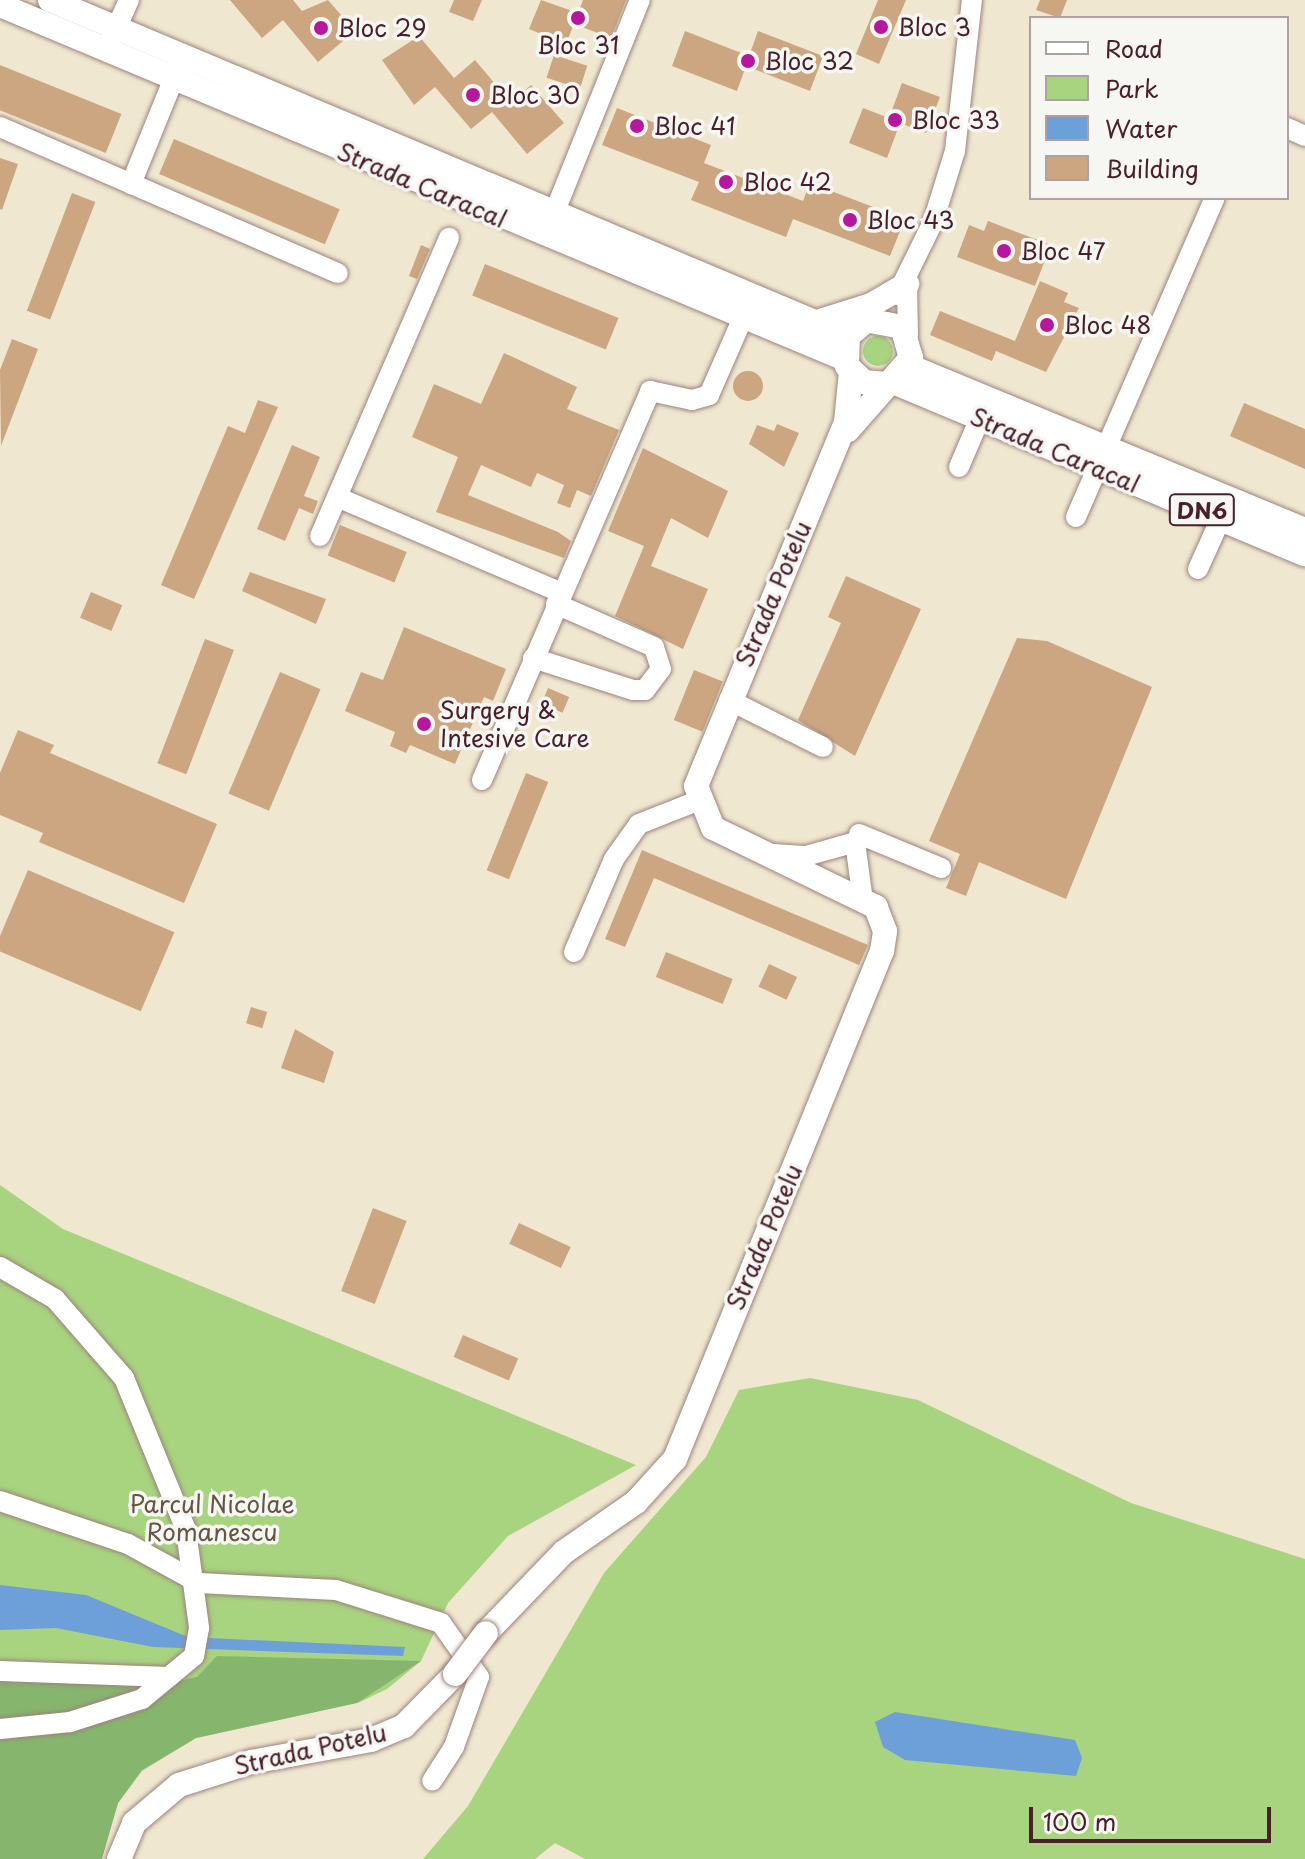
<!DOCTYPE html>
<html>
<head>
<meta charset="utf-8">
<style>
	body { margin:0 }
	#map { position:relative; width:1305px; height:1859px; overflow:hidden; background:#f0e7d0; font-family:"Playpen Sans",sans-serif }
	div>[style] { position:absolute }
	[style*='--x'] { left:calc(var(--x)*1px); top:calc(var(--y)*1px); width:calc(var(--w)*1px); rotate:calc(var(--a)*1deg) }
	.green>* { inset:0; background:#a8d37f }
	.round { border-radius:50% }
	.forest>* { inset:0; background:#86b56e }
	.water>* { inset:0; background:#6da0d9 }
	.building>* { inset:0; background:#cba681; transform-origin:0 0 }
	.roads { filter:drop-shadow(0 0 2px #9d837e) drop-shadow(0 0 2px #9d837e) }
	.minor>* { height:20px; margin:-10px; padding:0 10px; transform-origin:10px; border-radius:10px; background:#fff }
	.major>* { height:24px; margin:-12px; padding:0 12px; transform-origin:12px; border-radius:12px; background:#fff }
	.bridges { filter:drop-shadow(0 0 2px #9d837e) drop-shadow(0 0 2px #9d837e) }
	.major-bridge>* { height:24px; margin:-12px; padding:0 12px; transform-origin:12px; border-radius:12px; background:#fff }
	.dots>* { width:22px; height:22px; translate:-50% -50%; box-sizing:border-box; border:4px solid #f6f6f2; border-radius:50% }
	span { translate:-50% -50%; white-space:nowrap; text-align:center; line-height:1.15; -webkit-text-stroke:7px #f6f6f2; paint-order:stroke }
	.shield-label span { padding:2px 6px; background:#f6f6f2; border:2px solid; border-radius:6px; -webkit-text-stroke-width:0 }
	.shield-label { font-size:22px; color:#4a1f2b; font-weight:700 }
	.poi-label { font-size:24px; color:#4a1f2b }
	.left { translate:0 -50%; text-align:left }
	.street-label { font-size:24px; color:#4a1f2b }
	.park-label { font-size:24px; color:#654 }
	.legend { position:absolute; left:1029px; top:16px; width:260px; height:184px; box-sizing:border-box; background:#f6f6f2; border:2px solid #b1a0a2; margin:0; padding:10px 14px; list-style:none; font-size:24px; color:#4a1f2b }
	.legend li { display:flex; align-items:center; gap:16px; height:40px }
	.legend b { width:40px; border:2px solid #b1a0a2 }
	.scale { position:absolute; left:1029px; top:1807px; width:242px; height:36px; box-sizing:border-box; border:4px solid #4a1f2b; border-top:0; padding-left:10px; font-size:24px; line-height:28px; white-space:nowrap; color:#4a1f2b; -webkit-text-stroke:6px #f6f6f2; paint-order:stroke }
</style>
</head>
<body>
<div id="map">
	<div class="green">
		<i class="round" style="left:863px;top:336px;width:30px;height:30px"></i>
		<i style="clip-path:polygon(0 1185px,63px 1229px,636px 1465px,508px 1536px,448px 1603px,421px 1661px,387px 1689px,360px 1702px,196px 1738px,142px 1771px,118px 1803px,101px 1859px,0 1859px)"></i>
		<i style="clip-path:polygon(810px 1378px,918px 1400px,1131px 1503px,1305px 1559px,1305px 1859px,585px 1859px,555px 1843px,535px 1859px,423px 1859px,468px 1806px,604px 1573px,706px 1457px,739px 1390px)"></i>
	</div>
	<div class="forest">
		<i style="clip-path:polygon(217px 1656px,421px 1661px,357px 1703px,196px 1738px,142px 1770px,118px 1803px,102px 1859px,0 1859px,0 1677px,150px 1687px,197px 1677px)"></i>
	</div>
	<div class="water">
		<i style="clip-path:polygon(0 1585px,86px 1595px,188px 1637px,405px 1647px,403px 1656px,153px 1647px,56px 1628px,0 1630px)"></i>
		<i style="clip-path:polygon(895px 1712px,1075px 1740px,1082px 1758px,1076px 1776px,905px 1760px,883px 1747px,875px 1722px)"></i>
	</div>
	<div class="building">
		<i style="clip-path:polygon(230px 0,293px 0,302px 11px,328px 0,355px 31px,318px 62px,283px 20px,262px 38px)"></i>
		<i style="clip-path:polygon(454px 0,482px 0,473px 21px,449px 12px)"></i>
		<i style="clip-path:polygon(541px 0,578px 13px,583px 0,626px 0,611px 38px,574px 24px,566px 44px,529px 29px)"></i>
		<i style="clip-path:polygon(878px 0,906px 0,879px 64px,856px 54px)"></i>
		<i style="clip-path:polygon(1040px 0,1067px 0,1060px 18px,1036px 10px)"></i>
		<i style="clip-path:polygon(685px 31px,749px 56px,758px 31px,823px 56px,810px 91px,746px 66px,737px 91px,672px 66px)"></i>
		<i style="clip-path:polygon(419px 36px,454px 78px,475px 60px,511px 103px,531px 85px,564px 123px,527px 154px,492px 112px,471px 129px,435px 87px,414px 105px,382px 60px)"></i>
		<i style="left:554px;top:55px;width:35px;height:24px;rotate:18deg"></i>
		<i style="left:0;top:65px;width:131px;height:42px;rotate:22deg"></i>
		<i style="clip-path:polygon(902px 83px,940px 97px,926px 133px,900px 123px,887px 158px,849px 143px,863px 108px,889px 118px)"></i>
		<i style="clip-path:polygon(617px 108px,711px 145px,704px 163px,803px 201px,810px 183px,905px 219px,890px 256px,793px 219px,786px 237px,691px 200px,699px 182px,602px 145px)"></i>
		<i style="left:174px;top:139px;width:180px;height:38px;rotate:23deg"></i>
		<i style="clip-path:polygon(0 158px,18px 164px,2px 210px,0 209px)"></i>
		<i style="left:72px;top:193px;width:25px;height:126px;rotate:21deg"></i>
		<i style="clip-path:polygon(988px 221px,1051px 245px,1035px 286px,957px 257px,969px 225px,984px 231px)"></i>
		<i style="clip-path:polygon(421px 245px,430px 249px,417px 279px,409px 276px)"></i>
		<i style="left:485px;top:264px;width:144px;height:34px;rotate:22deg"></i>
		<i style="clip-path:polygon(1040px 281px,1068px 293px,1064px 302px,1079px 308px,1046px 372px,996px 351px,992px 361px,930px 335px,940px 311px,1015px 341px)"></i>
		<i style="clip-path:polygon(12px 339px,38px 349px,1px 446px,0 370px)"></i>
		<i style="clip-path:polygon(504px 353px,577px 387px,567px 409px,619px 430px,591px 496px,577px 490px,570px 508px,557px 503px,564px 485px,537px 473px,531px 487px,481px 465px,468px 495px,558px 532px,571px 541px,564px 558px,436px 512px,458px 457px,412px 437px,434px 384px,481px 404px)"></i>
		<i class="round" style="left:733px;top:371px;width:30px;height:30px"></i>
		<i style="clip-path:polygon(258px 400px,278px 407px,194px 599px,161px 585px,228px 426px,245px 433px)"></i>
		<i style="clip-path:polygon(1244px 403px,1305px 429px,1305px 469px,1230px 436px)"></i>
		<i style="clip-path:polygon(777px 424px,799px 433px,784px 467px,749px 444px,757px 425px,774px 431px)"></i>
		<i style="clip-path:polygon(292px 445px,320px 457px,304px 496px,318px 501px,313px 514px,299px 508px,285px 541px,257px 529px)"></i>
		<i style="clip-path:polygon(643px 448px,728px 491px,708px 538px,671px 518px,651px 566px,708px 589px,683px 649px,615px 616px,644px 546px,608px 531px)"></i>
		<i style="left:340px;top:525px;width:72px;height:33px;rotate:22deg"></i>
		<i style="clip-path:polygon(250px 572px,326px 599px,316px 624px,242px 591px)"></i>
		<i style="clip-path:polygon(846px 576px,921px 609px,855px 756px,798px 720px,841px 623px,828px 617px)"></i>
		<i style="left:91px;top:592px;width:34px;height:28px;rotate:23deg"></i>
		<i style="clip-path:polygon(404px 627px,506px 669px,493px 701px,484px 697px,455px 764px,410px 745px,406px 753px,390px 746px,395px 732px,345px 711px,361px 672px,383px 680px)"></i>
		<i style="clip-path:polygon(1017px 638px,1047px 641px,1152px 687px,1066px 899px,979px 862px,966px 896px,946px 888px,960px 854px,929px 841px)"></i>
		<i style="left:205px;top:639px;width:31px;height:133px;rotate:21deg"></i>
		<i style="left:694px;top:670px;width:31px;height:54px;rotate:22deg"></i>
		<i style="left:280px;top:672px;width:44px;height:132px;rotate:23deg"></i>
		<i style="left:548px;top:688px;width:23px;height:17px;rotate:23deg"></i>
		<i style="clip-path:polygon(18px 730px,54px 745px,50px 753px,217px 824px,184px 903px,39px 842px,43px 833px,0 815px,0 773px)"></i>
		<i style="left:526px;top:773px;width:24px;height:105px;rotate:22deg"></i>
		<i style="clip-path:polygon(642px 850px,868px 945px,859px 965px,654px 878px,625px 947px,605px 939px)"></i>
		<i style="left:28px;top:870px;width:159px;height:86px;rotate:23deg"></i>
		<i style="left:666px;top:952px;width:72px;height:27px;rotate:22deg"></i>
		<i style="left:769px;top:964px;width:31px;height:25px;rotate:25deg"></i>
		<i style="left:251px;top:1007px;width:17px;height:17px;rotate:17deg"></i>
		<i style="clip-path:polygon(295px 1029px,334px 1052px,324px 1083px,281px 1068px)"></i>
		<i style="left:373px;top:1208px;width:36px;height:89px;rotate:21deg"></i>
		<i style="left:519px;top:1223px;width:57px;height:23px;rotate:25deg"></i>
		<i style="left:463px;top:1335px;width:60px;height:24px;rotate:23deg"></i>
	</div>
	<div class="roads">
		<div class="minor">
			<i style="--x:111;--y:40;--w:44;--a:-65.8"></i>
			<i style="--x:0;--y:127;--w:368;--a:23.4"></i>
			<i style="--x:1287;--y:128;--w:20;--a:24"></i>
			<i style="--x:131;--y:184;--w:127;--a:-67.9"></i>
			<i style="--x:549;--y:226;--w:244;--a:-68.1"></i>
			<i style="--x:907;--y:284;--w:51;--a:88.9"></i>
			<i style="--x:897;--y:295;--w:81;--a:-63.7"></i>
			<i style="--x:933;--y:222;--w:74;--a:-72.8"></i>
			<i style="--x:955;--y:151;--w:152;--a:-83.6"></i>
			<i style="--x:959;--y:467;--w:53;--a:-66.8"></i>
			<i style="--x:337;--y:497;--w:242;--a:23.1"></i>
			<i style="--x:1076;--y:517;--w:348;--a:-66.5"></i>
			<i style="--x:320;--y:536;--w:325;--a:-66.6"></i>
			<i style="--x:1198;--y:569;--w:56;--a:-65.7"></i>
			<i style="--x:533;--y:658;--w:105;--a:17.7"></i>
			<i style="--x:633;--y:690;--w:12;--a:0"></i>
			<i style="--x:645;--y:690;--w:26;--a:-53"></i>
			<i style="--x:661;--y:669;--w:23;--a:-108"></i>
			<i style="--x:654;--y:647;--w:107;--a:-156.3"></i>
			<i style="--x:729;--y:700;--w:105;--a:26.6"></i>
			<i style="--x:482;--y:780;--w:424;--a:-66.6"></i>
			<i style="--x:650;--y:391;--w:43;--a:12.1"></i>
			<i style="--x:692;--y:400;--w:18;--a:-16"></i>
			<i style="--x:709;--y:395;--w:82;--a:-66.3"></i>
			<i style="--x:859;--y:834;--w:89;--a:22.5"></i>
			<i style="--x:855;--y:842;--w:52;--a:82.3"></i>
			<i style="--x:774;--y:854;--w:32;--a:4"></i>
			<i style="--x:806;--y:856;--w:51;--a:-15.9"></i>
			<i style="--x:574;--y:952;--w:101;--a:-66.7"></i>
			<i style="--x:614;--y:859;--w:43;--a:-54.5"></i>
			<i style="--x:639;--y:824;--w:62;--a:-21.6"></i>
			<i style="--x:0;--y:1267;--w:64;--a:30.2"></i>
			<i style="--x:55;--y:1299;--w:105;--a:48.9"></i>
			<i style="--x:124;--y:1378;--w:164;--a:67.8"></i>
			<i style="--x:186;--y:1530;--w:99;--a:82.4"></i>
			<i style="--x:199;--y:1628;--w:28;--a:100"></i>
			<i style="--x:194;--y:1656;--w:67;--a:140.4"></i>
			<i style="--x:142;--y:1699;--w:76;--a:162.3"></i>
			<i style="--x:70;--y:1722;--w:70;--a:174.3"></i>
			<i style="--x:0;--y:1501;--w:135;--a:18.6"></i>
			<i style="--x:128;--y:1544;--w:81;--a:28.8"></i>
			<i style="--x:199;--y:1583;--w:137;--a:2.9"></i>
			<i style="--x:336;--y:1590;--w:110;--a:17.4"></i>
			<i style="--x:441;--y:1623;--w:66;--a:54.9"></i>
			<i style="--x:479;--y:1677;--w:74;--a:109.7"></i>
			<i style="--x:454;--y:1747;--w:40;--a:122.9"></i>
			<i style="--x:0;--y:1671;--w:169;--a:2"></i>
		</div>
		<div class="major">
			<i style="--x:50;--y:0;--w:866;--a:22.83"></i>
			<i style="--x:0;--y:5;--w:916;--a:22.73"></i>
			<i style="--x:811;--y:324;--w:63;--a:-17.6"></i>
			<i style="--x:871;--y:305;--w:42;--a:-30.3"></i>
			<i style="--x:909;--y:366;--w:429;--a:22.5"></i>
			<i style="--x:893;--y:382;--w:446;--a:22.7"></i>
			<i style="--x:848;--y:430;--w:96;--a:-48.8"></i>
			<i style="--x:911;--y:358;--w:32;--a:-106"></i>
			<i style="--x:902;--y:327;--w:36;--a:-169"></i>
			<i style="--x:867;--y:320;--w:25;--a:140"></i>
			<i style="--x:848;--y:336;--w:30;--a:92"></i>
			<i style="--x:847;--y:366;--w:23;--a:43"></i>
			<i style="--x:864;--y:382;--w:23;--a:5"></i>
			<i style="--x:486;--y:1633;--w:112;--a:-46.1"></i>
			<i style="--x:564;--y:1552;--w:88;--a:-34.8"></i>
			<i style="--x:636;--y:1502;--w:58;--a:-47.8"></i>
			<i style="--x:675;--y:1459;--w:549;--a:-67.83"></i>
			<i style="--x:882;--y:951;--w:20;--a:-81"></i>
			<i style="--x:885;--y:931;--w:26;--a:-111"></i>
			<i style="--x:876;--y:907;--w:181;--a:-154.1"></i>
			<i style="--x:713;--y:828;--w:45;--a:-112"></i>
			<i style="--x:696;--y:786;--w:394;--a:-67.6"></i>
			<i style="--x:846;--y:422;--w:50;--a:-84.3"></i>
			<i style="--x:119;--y:1859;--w:39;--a:-67"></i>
			<i style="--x:134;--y:1823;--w:59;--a:-40.2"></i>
			<i style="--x:179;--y:1785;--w:76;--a:-17.7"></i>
			<i style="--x:251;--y:1762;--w:122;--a:-10.4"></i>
			<i style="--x:371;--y:1740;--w:36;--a:-23"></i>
			<i style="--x:404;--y:1726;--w:73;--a:-45.6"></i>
		</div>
	</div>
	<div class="bridges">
		<div class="major-bridge">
			<i style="--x:455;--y:1674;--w:51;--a:-52.9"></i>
		</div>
	</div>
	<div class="dots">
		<i style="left:578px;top:18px;background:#b5179e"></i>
		<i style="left:881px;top:27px;background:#b5179e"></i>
		<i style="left:321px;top:28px;background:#b5179e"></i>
		<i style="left:748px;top:61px;background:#b5179e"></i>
		<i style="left:473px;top:95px;background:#b5179e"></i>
		<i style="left:895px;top:120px;background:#b5179e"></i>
		<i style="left:637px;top:126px;background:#b5179e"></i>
		<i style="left:726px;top:182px;background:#b5179e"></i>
		<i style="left:850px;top:220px;background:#b5179e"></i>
		<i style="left:1004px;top:251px;background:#b5179e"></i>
		<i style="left:1047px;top:325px;background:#b5179e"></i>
		<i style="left:424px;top:724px;background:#b5179e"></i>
	</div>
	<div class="shield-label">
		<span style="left:1202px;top:510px">DN6</span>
	</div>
	<div class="poi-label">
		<span class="left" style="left:897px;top:27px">Bloc 3</span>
		<span class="left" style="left:337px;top:28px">Bloc 29</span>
		<span style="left:578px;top:45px">Bloc 31</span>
		<span class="left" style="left:764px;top:61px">Bloc 32</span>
		<span class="left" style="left:489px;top:95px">Bloc 30</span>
		<span class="left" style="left:911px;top:120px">Bloc 33</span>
		<span class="left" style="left:653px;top:126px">Bloc 41</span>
		<span class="left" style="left:742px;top:182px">Bloc 42</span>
		<span class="left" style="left:866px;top:220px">Bloc 43</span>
		<span class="left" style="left:1020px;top:251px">Bloc 47</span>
		<span class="left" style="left:1063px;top:325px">Bloc 48</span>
		<span class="left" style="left:440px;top:724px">Surgery &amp;<br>Intesive Care</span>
	</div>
	<div class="street-label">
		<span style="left:422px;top:185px;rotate:23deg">Strada Caracal</span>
		<span style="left:1055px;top:450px;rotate:23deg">Strada Caracal</span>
		<span style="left:773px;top:594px;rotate:-67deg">Strada Potelu</span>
		<span style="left:764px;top:1237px;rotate:-67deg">Strada Potelu</span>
		<span style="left:310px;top:1749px;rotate:-13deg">Strada Potelu</span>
	</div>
	<div class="park-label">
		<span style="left:212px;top:1518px">Parcul Nicolae<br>Romanescu</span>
	</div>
	<ul class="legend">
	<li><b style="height:10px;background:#fff"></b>Road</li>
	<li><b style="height:22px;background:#a8d37f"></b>Park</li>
	<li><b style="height:22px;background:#6da0d9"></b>Water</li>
	<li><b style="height:22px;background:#cba681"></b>Building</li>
	</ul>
	<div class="scale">100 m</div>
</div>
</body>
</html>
